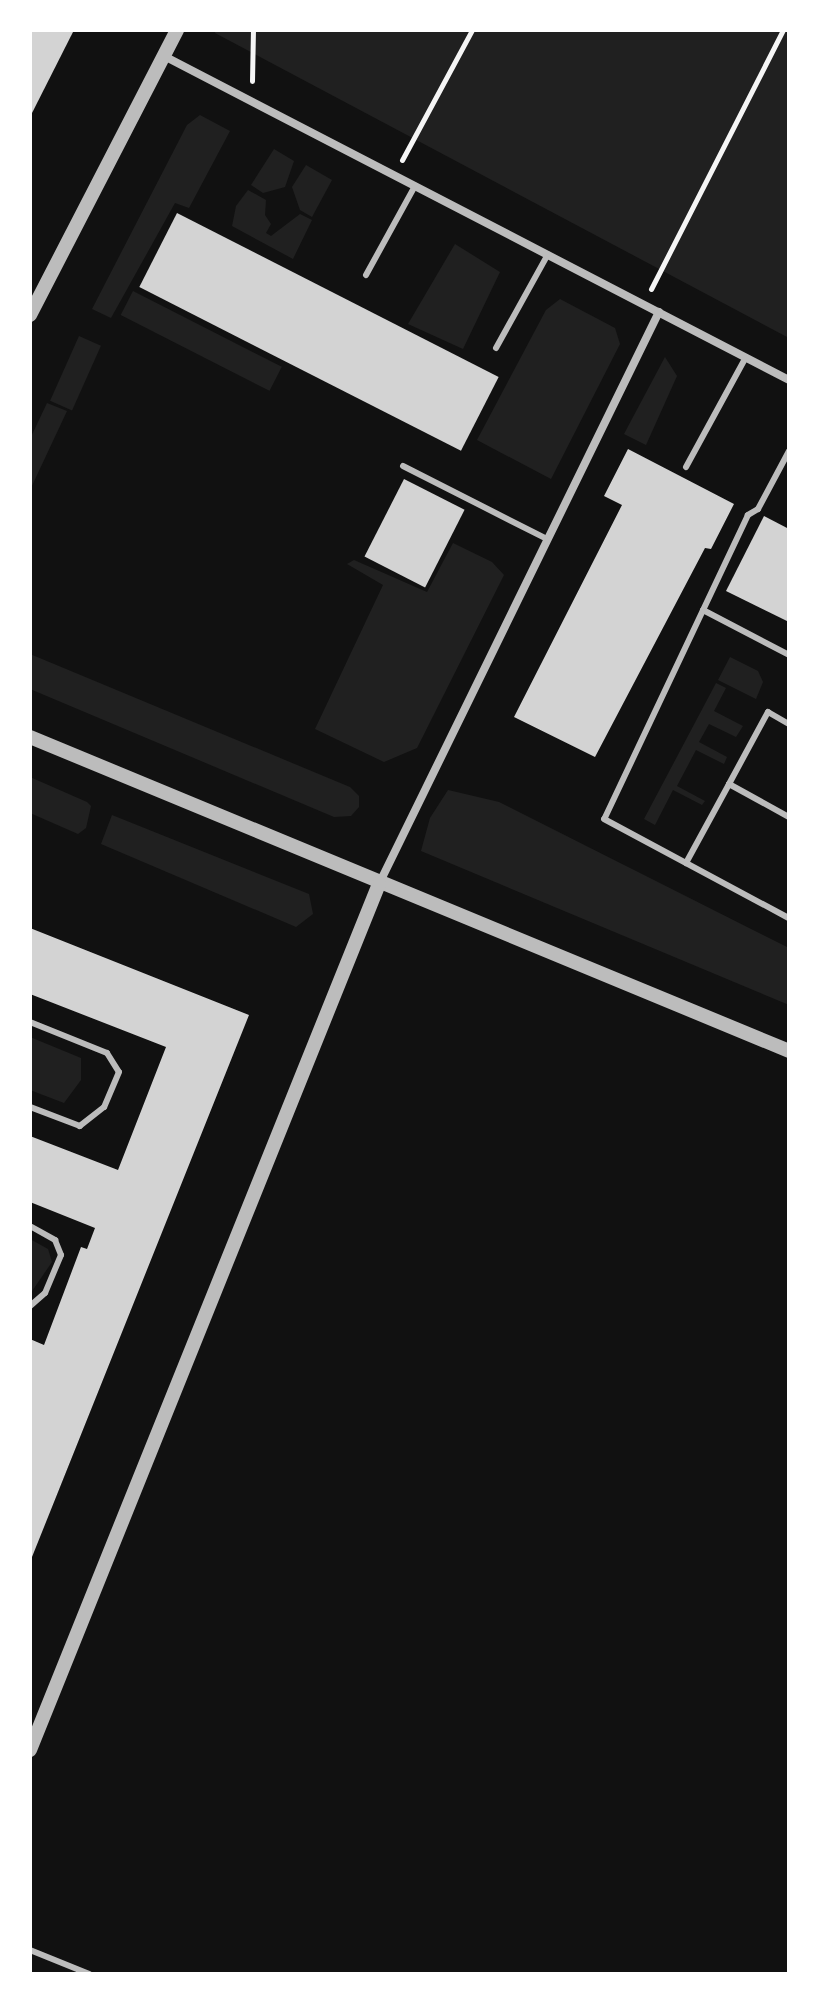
<!DOCTYPE html>
<html>
<head>
<meta charset="utf-8">
<style>
	body { margin:0 }
	#map { position:relative; width:819px; height:2004px; overflow:hidden; background:#111; font-family:"Work Sans",sans-serif }
	div>[style] { position:absolute }
	[style*='--x'] { left:calc(var(--x)*1px); top:calc(var(--y)*1px); width:calc(var(--w)*1px); rotate:calc(var(--a)*1deg) }
	.green>* { inset:0; background:#202020; transform-origin:0 0 }
	.building>* { inset:0; background:#d3d3d3; transform-origin:0 0 }
	.path>* { height:5px; margin:-2.5px; padding:0 2.5px; transform-origin:2.5px; border-radius:2.5px; background:#f5f5f5 }
	.service>* { height:6px; margin:-3px; padding:0 3px; transform-origin:3px; border-radius:3px; background:#bcbcbc }
	.minor>* { height:8px; margin:-4px; padding:0 4px; transform-origin:4px; border-radius:4px; background:#bcbcbc }
	.tertiary>* { height:14px; margin:-7px; padding:0 7px; transform-origin:7px; border-radius:7px; background:#bcbcbc }
	span { translate:-50% -50%; white-space:nowrap; text-align:center; line-height:1.15; -webkit-text-stroke:8px #fff; paint-order:stroke }
	.frame { position:absolute; inset:0; border:32px solid #fff; pointer-events:none }
</style>
</head>
<body>
<div id="map">
	<div class="green">
		<i style="clip-path:polygon(216px 30px,789px 30px,789px 338px,215px 33px)"></i>
		<i style="clip-path:polygon(200px 115px,230px 131px,189px 208px,175px 203px,111px 318px,92px 309px,187px 125px)"></i>
		<i style="clip-path:polygon(274px 149px,294px 161px,285px 187px,263px 193px,251px 185px)"></i>
		<i style="clip-path:polygon(306px 165px,332px 180px,312px 217px,300px 210px,292px 187px)"></i>
		<i style="clip-path:polygon(248px 190px,266px 200px,265px 215px,271px 224px,266px 233px,271px 236px,300px 214px,312px 220px,293px 259px,232px 226px,236px 206px)"></i>
		<i style="clip-path:polygon(455px 244px,500px 272px,463px 349px,408px 324px)"></i>
		<i style="left:133px;top:291px;width:167px;height:27px;rotate:27deg"></i>
		<i style="clip-path:polygon(560px 299px,615px 328px,620px 344px,551px 479px,477px 440px,546px 310px)"></i>
		<i style="left:79px;top:336px;width:24px;height:71px;rotate:24deg"></i>
		<i style="clip-path:polygon(665px 357px,677px 376px,646px 445px,624px 434px)"></i>
		<i style="clip-path:polygon(47px 403px,67px 411px,30px 490px,30px 439px)"></i>
		<i style="clip-path:polygon(453px 543px,492px 562px,504px 575px,417px 748px,384px 762px,315px 729px,383px 585px,347px 564px,354px 560px,427px 592px)"></i>
		<i style="clip-path:polygon(30px 654px,350px 787px,359px 796px,359px 807px,351px 816px,334px 817px,30px 689px)"></i>
		<i style="clip-path:polygon(730px 657px,758px 671px,763px 682px,756px 699px,718px 680px)"></i>
		<i style="clip-path:polygon(716px 683px,726px 688px,714px 711px,743px 726px,736px 737px,709px 724px,699px 742px,727px 757px,724px 764px,696px 750px,677px 786px,705px 801px,702px 805px,673px 790px,655px 825px,644px 819px)"></i>
		<i style="clip-path:polygon(30px 777px,87px 802px,91px 806px,86px 828px,78px 834px,30px 813px)"></i>
		<i style="clip-path:polygon(448px 790px,499px 802px,789px 948px,789px 1005px,421px 851px,430px 818px)"></i>
		<i style="clip-path:polygon(112px 815px,309px 894px,313px 914px,296px 927px,101px 844px)"></i>
		<i style="clip-path:polygon(30px 1037px,81px 1058px,81px 1080px,64px 1103px,30px 1090px)"></i>
		<i style="clip-path:polygon(30px 1239px,48px 1249px,52px 1262px,30px 1294px)"></i>
	</div>
	<div class="building">
		<i style="clip-path:polygon(30px 30px,74px 30px,30px 117px)"></i>
		<i style="left:177px;top:213px;width:361px;height:83px;rotate:27deg"></i>
		<i style="clip-path:polygon(628px 449px,734px 504px,711px 549px,705px 548px,595px 757px,514px 717px,622px 505px,604px 496px)"></i>
		<i style="left:404px;top:479px;width:68px;height:87px;rotate:27deg"></i>
		<i style="clip-path:polygon(764px 516px,789px 529px,789px 622px,726px 591px)"></i>
		<i style="clip-path:polygon(30px 928px,249px 1015px,30px 1562px,30px 1339px,44px 1345px,81px 1247px,87px 1249px,95px 1228px,30px 1202px,30px 1136px,118px 1170px,166px 1047px,30px 994px)"></i>
	</div>
	<div class="path">
		<i style="--x:252;--y:81;--w:51;--a:-88.9"></i>
		<i style="--x:402;--y:160;--w:148;--a:-61.7"></i>
		<i style="--x:651;--y:289;--w:291;--a:-63"></i>
	</div>
	<div class="service">
		<i style="--x:366;--y:275;--w:102;--a:-61.2"></i>
		<i style="--x:496;--y:348;--w:107;--a:-61"></i>
		<i style="--x:789;--y:451;--w:66;--a:118.1"></i>
		<i style="--x:758;--y:509;--w:12;--a:149"></i>
		<i style="--x:748;--y:515;--w:336;--a:115.3"></i>
		<i style="--x:604;--y:819;--w:210;--a:28.2"></i>
		<i style="--x:403;--y:466;--w:159;--a:26.9"></i>
		<i style="--x:686;--y:467;--w:125;--a:-61.4"></i>
		<i style="--x:703;--y:610;--w:97;--a:27.6"></i>
		<i style="--x:729;--y:784;--w:82;--a:-61.6"></i>
		<i style="--x:768;--y:712;--w:24;--a:30"></i>
		<i style="--x:686;--y:863;--w:90;--a:-61.4"></i>
		<i style="--x:729;--y:784;--w:68;--a:28.8"></i>
		<i style="--x:30;--y:1022;--w:83;--a:21.9"></i>
		<i style="--x:107;--y:1053;--w:22;--a:58"></i>
		<i style="--x:119;--y:1072;--w:38;--a:113"></i>
		<i style="--x:104;--y:1107;--w:31;--a:142"></i>
		<i style="--x:80;--y:1126;--w:53;--a:-159.2"></i>
		<i style="--x:30;--y:1226;--w:29;--a:29"></i>
		<i style="--x:55;--y:1240;--w:16;--a:68"></i>
		<i style="--x:61;--y:1255;--w:41;--a:112.8"></i>
		<i style="--x:45;--y:1293;--w:20;--a:139"></i>
		<i style="--x:30;--y:1950;--w:64;--a:22.1"></i>
	</div>
	<div class="minor">
		<i style="--x:164;--y:56;--w:704;--a:27.4"></i>
		<i style="--x:379;--y:884;--w:637;--a:-63.92"></i>
	</div>
	<div class="tertiary">
		<i style="--x:30;--y:315;--w:321;--a:-62.7"></i>
		<i style="--x:30;--y:737;--w:821;--a:22.47"></i>
		<i style="--x:30;--y:1750;--w:934;--a:-68.05"></i>
	</div>
	<div class="frame"></div>
</div>
</body>
</html>
